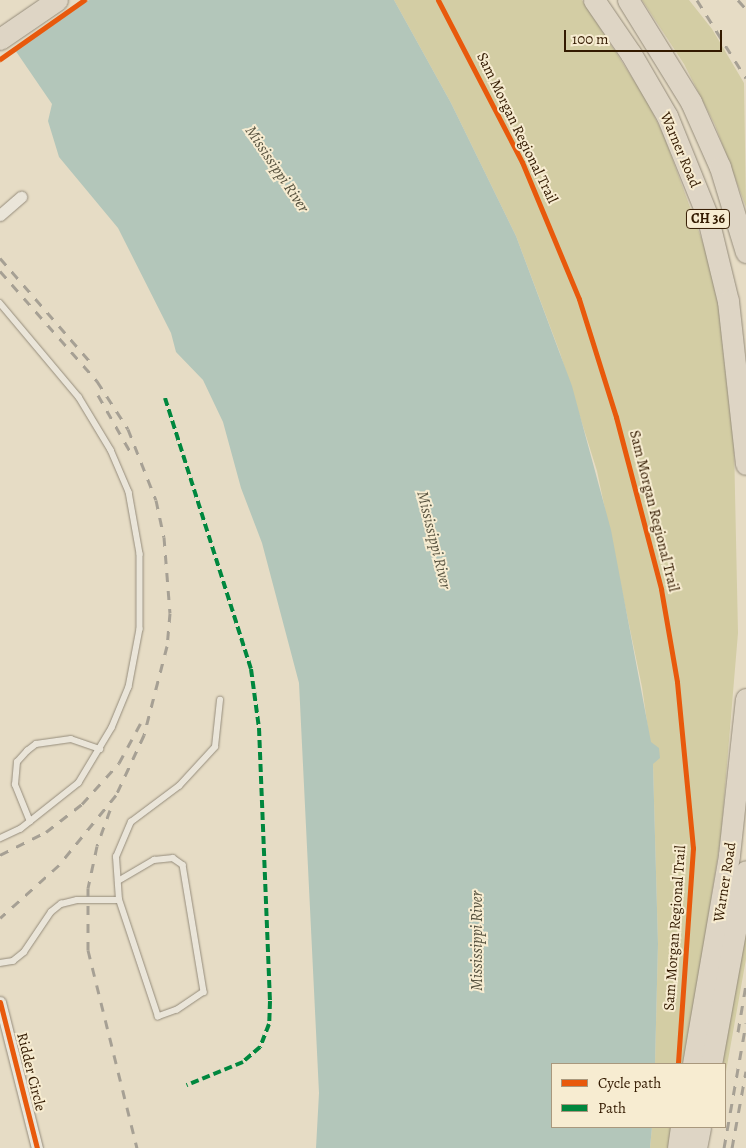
<!DOCTYPE html>
<html>
<head>
<meta charset="utf-8">
<style>
	body { margin:0 }
	#map { position:relative; width:746px; height:1148px; overflow:hidden; background:#e6dcc5; font-family:Alegreya,serif }
	div>[style] { position:absolute }
	[style*='--x'] { left:calc(var(--x)*1px); top:calc(var(--y)*1px); width:calc(var(--w)*1px); rotate:calc(var(--a)*1deg) }
	.green>* { inset:0; background:#d3cda4 }
	.water>* { inset:0; background:#b3c6ba }
	.pier>* { inset:0; background:#e6dcc5 }
	.roads { filter:drop-shadow(0 0 1px #958c7b) drop-shadow(0 0 1px #958c7b) }
	.lane>* { height:5.5px; margin:-2.75px; padding:0 2.75px; transform-origin:2.75px; border-radius:2.75px; background:#eae5d9 }
	.street>* { height:11px; margin:-5.5px; padding:0 5.5px; transform-origin:5.5px; border-radius:5.5px; background:#eae5d9 }
	.highway>* { height:21px; margin:-10.5px; padding:0 10.5px; transform-origin:10.5px; border-radius:10.5px; background:#ded5c5 }
	.rail>* { height:3px; margin-top:-1.5px; transform-origin:0; background:repeating-linear-gradient(90deg,#a6a094 0 9px,transparent 0 18px) }
	.quiet>* { height:4px; margin-top:-2px; transform-origin:0; background:repeating-linear-gradient(90deg,#00873e 0 8px,transparent 0 12px) }
	.cycleway>* { height:5px; margin:-2.5px; padding:0 2.5px; transform-origin:2.5px; border-radius:2.5px; background:#e8590c }
	span { translate:-50% -50%; white-space:nowrap; text-align:center; line-height:1.15; -webkit-text-stroke:4px #f7ecd1; paint-order:stroke }
	.shield-label span { padding:1px 4px; background:#f7ecd1; border:1px solid; border-radius:4px; -webkit-text-stroke-width:0 }
	.shield-label { font-size:14px; color:#331a00; font-weight:700 }
	.street-label { font-size:15px; color:#331a00 }
	.water-label { font-size:16px; color:#58533f; font-style:italic }
	.legend { position:absolute; left:551px; top:1063px; width:175px; height:65px; box-sizing:border-box; background:#f7ecd1; border:1px solid #a9987d; margin:0; padding:6px 9px; list-style:none; font-size:15px; color:#331a00 }
	.legend li { display:flex; align-items:center; gap:10px; height:25px }
	.legend b { width:25px; border:1px solid #a9987d }
	.scale { position:absolute; left:564px; top:30px; width:158px; height:22px; box-sizing:border-box; border:2px solid #331a00; border-top:0; padding-left:6px; font-size:15px; line-height:18px; white-space:nowrap; color:#331a00; -webkit-text-stroke:4px #f7ecd1; paint-order:stroke }
</style>
</head>
<body>
<div id="map">
	<div class="green">
		<i style="clip-path:polygon(394px 0,582px 0,646px 99px,664px 136px,706px 251px,719px 309px,734px 445px,738px 633px,721px 836px,685px 1064px,655px 1064px,658px 944px,653px 764px,642px 687px,597px 471px,560px 353px,516px 236px,451px 103px)"></i>
		<i style="clip-path:polygon(642px 0,689px 0,712px 29px,744px 83px,746px 207px,715px 125px,684px 64px)"></i>
		<i style="clip-path:polygon(746px 932px,746px 959px,725px 1077px,725px 1064px,719px 1064px)"></i>
		<i style="clip-path:polygon(652px 1127px,674px 1127px,670px 1148px,650px 1148px)"></i>
	</div>
	<div class="water">
		<i style="clip-path:polygon(0 0,394px 0,451px 103px,516px 236px,572px 386px,611px 530px,651px 742px,659px 748px,660px 758px,653px 764px,658px 944px,655px 1064px,552px 1064px,552px 1127px,652px 1127px,650px 1148px,316px 1148px,319px 1093px,299px 683px,262px 543px,241px 488px,223px 422px,203px 380px,176px 352px,171px 333px,118px 228px,59px 157px,48px 121px,52px 104px,0 28px)"></i>
	</div>
	<div class="pier">
		<i style="clip-path:polygon(0 0,89px 0,14px 52px,0 33px)"></i>
	</div>
	<div class="roads">
		<div class="lane">
			<i style="--x:0;--y:303;--w:123;--a:50"></i>
			<i style="--x:79;--y:397;--w:62;--a:58.9"></i>
			<i style="--x:111;--y:450;--w:46;--a:66.8"></i>
			<i style="--x:129;--y:492;--w:63;--a:79.9"></i>
			<i style="--x:140;--y:554;--w:75;--a:90"></i>
			<i style="--x:140;--y:629;--w:59;--a:100.7"></i>
			<i style="--x:129;--y:687;--w:44;--a:112.5"></i>
			<i style="--x:112;--y:728;--w:64;--a:121"></i>
			<i style="--x:79;--y:783;--w:74;--a:141.6"></i>
			<i style="--x:21;--y:829;--w:23;--a:155"></i>
			<i style="--x:30;--y:822;--w:40;--a:-112"></i>
			<i style="--x:15;--y:785;--w:23;--a:-85"></i>
			<i style="--x:17;--y:762;--w:15;--a:-48"></i>
			<i style="--x:27;--y:751;--w:11;--a:-38"></i>
			<i style="--x:36;--y:744;--w:35;--a:-8"></i>
			<i style="--x:71;--y:739;--w:31;--a:19"></i>
			<i style="--x:118;--y:881;--w:42;--a:-30.3"></i>
			<i style="--x:154;--y:860;--w:19;--a:-6"></i>
			<i style="--x:173;--y:858;--w:12;--a:35"></i>
			<i style="--x:183;--y:865;--w:129;--a:80.6"></i>
			<i style="--x:204;--y:992;--w:32;--a:146"></i>
			<i style="--x:177;--y:1010;--w:20;--a:160"></i>
			<i style="--x:158;--y:1017;--w:123;--a:-108.4"></i>
			<i style="--x:119;--y:900;--w:43;--a:-94"></i>
			<i style="--x:116;--y:857;--w:38;--a:-67"></i>
			<i style="--x:131;--y:822;--w:60;--a:-36.9"></i>
			<i style="--x:179;--y:786;--w:53;--a:-47.3"></i>
			<i style="--x:215;--y:747;--w:47;--a:-83.9"></i>
			<i style="--x:0;--y:963;--w:13;--a:-9"></i>
			<i style="--x:13;--y:961;--w:14;--a:-39"></i>
			<i style="--x:24;--y:952;--w:48;--a:-56"></i>
			<i style="--x:51;--y:912;--w:13;--a:-39"></i>
			<i style="--x:61;--y:904;--w:16;--a:-14"></i>
			<i style="--x:77;--y:900;--w:42;--a:0"></i>
		</div>
		<div class="street">
			<i style="--x:0;--y:215;--w:28;--a:-41"></i>
			<i style="--x:0;--y:1002;--w:151;--a:75.8"></i>
		</div>
		<div class="highway">
			<i style="--x:594;--y:0;--w:65;--a:55.6"></i>
			<i style="--x:631;--y:54;--w:72;--a:59.9"></i>
			<i style="--x:667;--y:116;--w:107;--a:68"></i>
			<i style="--x:707;--y:215;--w:89;--a:76.3"></i>
			<i style="--x:728;--y:301;--w:164;--a:83.7"></i>
			<i style="--x:628;--y:0;--w:120;--a:58.3"></i>
			<i style="--x:691;--y:102;--w:71;--a:66"></i>
			<i style="--x:720;--y:167;--w:89;--a:73"></i>
			<i style="--x:0;--y:39;--w:69;--a:-34.4"></i>
			<i style="--x:693;--y:1064;--w:212;--a:-80.2"></i>
			<i style="--x:729;--y:855;--w:157;--a:-83.8"></i>
			<i style="--x:711;--y:1064;--w:196;--a:-79.7"></i>
			<i style="--x:678;--y:1148;--w:21;--a:-82"></i>
			<i style="--x:696;--y:1148;--w:21;--a:-79"></i>
		</div>
	</div>
	<div class="rail">
		<i style="--x:697;--y:0;--w:92;--a:57.9"></i>
		<i style="--x:738;--y:0;--w:12;--a:48"></i>
		<i style="--x:0;--y:258;--w:140;--a:49"></i>
		<i style="--x:0;--y:271;--w:147;--a:48.6"></i>
		<i style="--x:97;--y:381;--w:57;--a:57.1"></i>
		<i style="--x:128;--y:429;--w:76;--a:68.5"></i>
		<i style="--x:156;--y:500;--w:38;--a:78"></i>
		<i style="--x:164;--y:537;--w:76;--a:85.5"></i>
		<i style="--x:170;--y:613;--w:33;--a:95"></i>
		<i style="--x:167;--y:646;--w:92;--a:104.5"></i>
		<i style="--x:144;--y:735;--w:66;--a:115"></i>
		<i style="--x:116;--y:795;--w:90;--a:129.2"></i>
		<i style="--x:59;--y:865;--w:79;--a:138.1"></i>
		<i style="--x:98;--y:395;--w:67;--a:60.4"></i>
		<i style="--x:110;--y:810;--w:38;--a:110"></i>
		<i style="--x:97;--y:846;--w:43;--a:102.1"></i>
		<i style="--x:88;--y:888;--w:62;--a:90"></i>
		<i style="--x:88;--y:950;--w:204;--a:76.1"></i>
		<i style="--x:0;--y:855;--w:51;--a:-26.6"></i>
		<i style="--x:46;--y:832;--w:46;--a:-37.9"></i>
		<i style="--x:82;--y:804;--w:55;--a:-47.9"></i>
		<i style="--x:119;--y:763;--w:52;--a:-61.5"></i>
		<i style="--x:738;--y:1032;--w:49;--a:-80.5"></i>
		<i style="--x:724;--y:1148;--w:127;--a:-80"></i>
		<i style="--x:732;--y:1148;--w:78;--a:-79.7"></i>
	</div>
	<div class="quiet">
		<i style="--x:165;--y:398;--w:284;--a:72.4"></i>
		<i style="--x:251;--y:669;--w:60;--a:82.3"></i>
		<i style="--x:259;--y:728;--w:273;--a:87.7"></i>
		<i style="--x:270;--y:1001;--w:23;--a:92"></i>
		<i style="--x:269;--y:1024;--w:25;--a:111"></i>
		<i style="--x:260;--y:1047;--w:23;--a:139"></i>
		<i style="--x:243;--y:1062;--w:61;--a:157.7"></i>
	</div>
	<div class="cycleway">
		<i style="--x:438;--y:0;--w:182;--a:62.6"></i>
		<i style="--x:522;--y:162;--w:148;--a:67.4"></i>
		<i style="--x:579;--y:299;--w:124;--a:72.6"></i>
		<i style="--x:616;--y:417;--w:178;--a:75.3"></i>
		<i style="--x:661;--y:589;--w:94;--a:80.2"></i>
		<i style="--x:677;--y:682;--w:167;--a:84.5"></i>
		<i style="--x:693;--y:848;--w:217;--a:94"></i>
		<i style="--x:0;--y:59;--w:103;--a:-35.1"></i>
		<i style="--x:0;--y:1002;--w:151;--a:75.8"></i>
	</div>
	<div class="shield-label">
		<span style="left:708px;top:219px">CH 36</span>
	</div>
	<div class="street-label">
		<span style="left:517px;top:128px;rotate:64deg">Sam Morgan Regional Trail</span>
		<span style="left:680px;top:150px;rotate:67deg">Warner Road</span>
		<span style="left:654px;top:511px;rotate:76deg">Sam Morgan Regional Trail</span>
		<span style="left:725px;top:882px;rotate:-81deg">Warner Road</span>
		<span style="left:675px;top:928px;rotate:-86deg">Sam Morgan Regional Trail</span>
		<span style="left:31px;top:1072px;rotate:76deg">Ridder Circle</span>
	</div>
	<div class="water-label">
		<span style="left:277px;top:169px;rotate:56deg">Mississippi River</span>
		<span style="left:434px;top:540px;rotate:76deg">Mississippi River</span>
		<span style="left:477px;top:941px;rotate:-90deg">Mississippi River</span>
	</div>
	<ul class="legend">
	<li><b style="height:6px;background:#e8590c"></b>Cycle path</li>
	<li><b style="height:6px;background:#00873e"></b>Path</li>
	</ul>
	<div class="scale">100 m</div>
</div>
</body>
</html>
